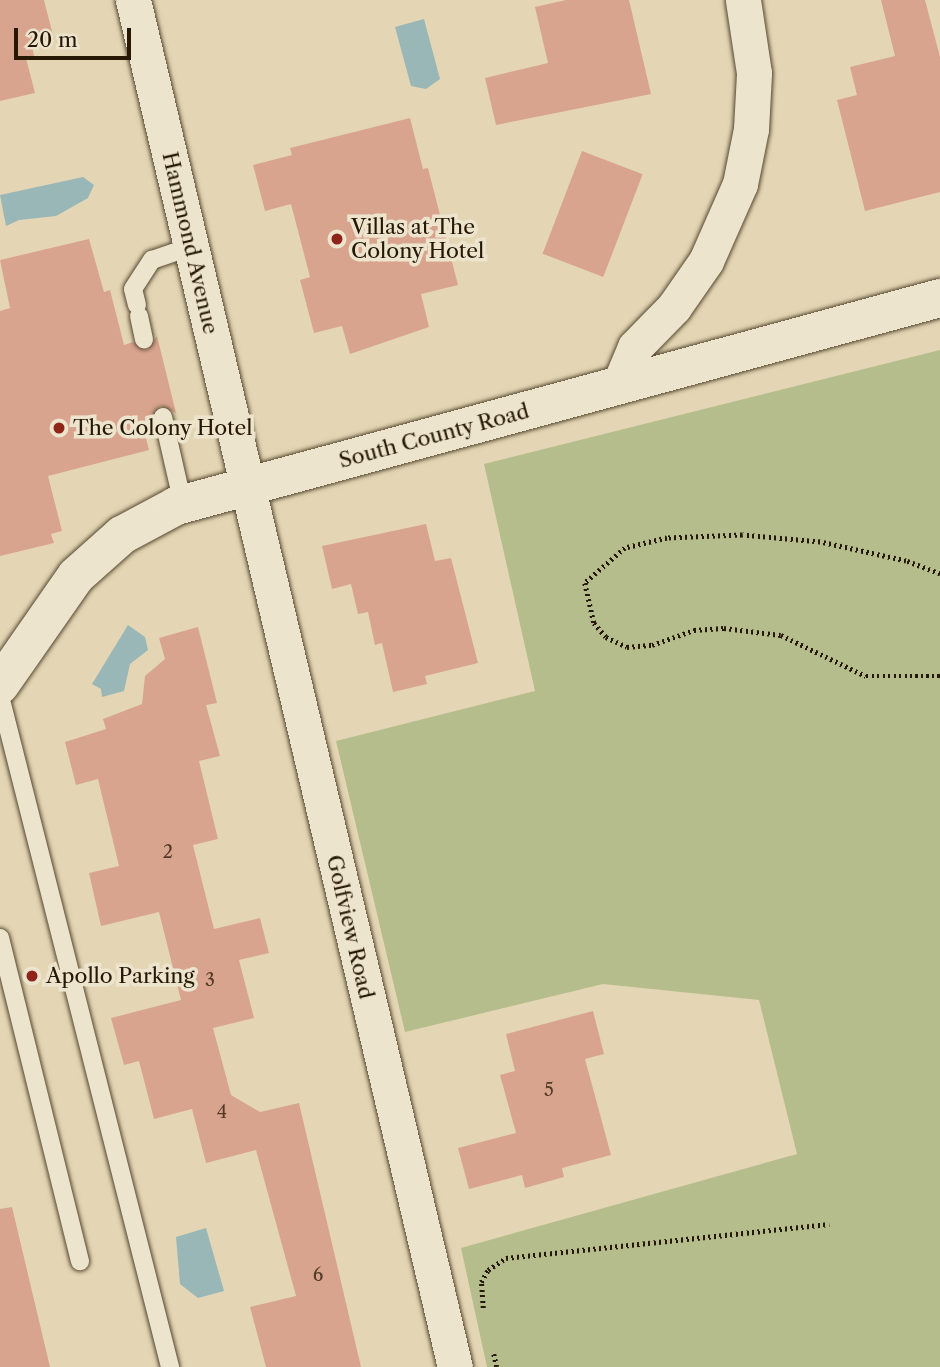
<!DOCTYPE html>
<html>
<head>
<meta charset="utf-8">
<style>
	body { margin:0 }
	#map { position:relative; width:940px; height:1367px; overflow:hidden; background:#e4d6b4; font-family:"Libre Caslon Text",serif }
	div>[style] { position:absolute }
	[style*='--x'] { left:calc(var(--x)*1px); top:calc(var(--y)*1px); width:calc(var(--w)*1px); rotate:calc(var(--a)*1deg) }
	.green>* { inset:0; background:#b6bd8c }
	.water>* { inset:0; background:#98b7b6 }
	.building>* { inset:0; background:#d9a48e; transform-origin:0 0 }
	.path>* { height:4.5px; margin-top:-2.25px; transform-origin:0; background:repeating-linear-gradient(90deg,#261804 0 2px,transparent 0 5.5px) }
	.roads { filter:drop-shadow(0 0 2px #564830) drop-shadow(0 0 2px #564830) }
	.service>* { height:18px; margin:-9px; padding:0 9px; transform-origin:9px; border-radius:9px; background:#ede4ce }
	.minor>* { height:35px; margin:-17.5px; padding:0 17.5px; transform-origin:17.5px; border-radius:17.5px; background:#ede4ce }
	.secondary>* { height:38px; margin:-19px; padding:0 19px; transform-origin:19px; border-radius:19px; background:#ede4ce }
	.dots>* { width:19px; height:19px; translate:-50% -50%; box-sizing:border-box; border:4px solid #ede4ce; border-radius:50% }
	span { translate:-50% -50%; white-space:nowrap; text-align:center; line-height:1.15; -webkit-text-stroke:7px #ede4ce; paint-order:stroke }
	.number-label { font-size:18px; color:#533b26 }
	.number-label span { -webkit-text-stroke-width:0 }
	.poi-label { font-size:21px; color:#261804 }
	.left { translate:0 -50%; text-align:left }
	.street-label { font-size:21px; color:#261804 }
	.scale { position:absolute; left:14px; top:28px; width:117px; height:32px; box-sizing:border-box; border:4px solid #261804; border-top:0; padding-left:9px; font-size:21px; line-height:24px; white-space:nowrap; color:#261804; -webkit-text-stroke:5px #ede4ce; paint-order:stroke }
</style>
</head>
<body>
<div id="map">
	<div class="green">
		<i style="clip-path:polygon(940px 350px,940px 1367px,487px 1367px,461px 1248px,797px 1154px,759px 1000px,603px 984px,405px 1032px,336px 741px,535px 691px,484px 464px)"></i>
	</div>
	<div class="water">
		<i style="clip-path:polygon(424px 19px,440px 79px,426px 89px,411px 86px,395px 27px)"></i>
		<i style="clip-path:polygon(83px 177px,94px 185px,88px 198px,56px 216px,19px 220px,6px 226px,0 195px)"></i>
		<i style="clip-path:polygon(128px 625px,145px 637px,148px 650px,130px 664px,124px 691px,102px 697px,101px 689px,92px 684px)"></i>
		<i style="clip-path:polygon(206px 1228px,224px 1291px,198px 1298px,180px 1284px,176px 1237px)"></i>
	</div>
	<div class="building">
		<i style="clip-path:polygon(0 0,44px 0,54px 39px,32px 45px,34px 56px,26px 58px,35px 93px,0 101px)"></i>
		<i style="clip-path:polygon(566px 0,629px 0,651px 94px,496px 125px,485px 78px,548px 63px,535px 7px)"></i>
		<i style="clip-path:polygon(881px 0,925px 0,940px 57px,940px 192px,865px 211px,837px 100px,857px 95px,850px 67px,895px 56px)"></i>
		<i style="clip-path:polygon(410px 118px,423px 169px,428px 168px,458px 285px,421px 294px,429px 327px,350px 354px,342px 326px,314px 333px,300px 280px,310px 277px,291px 204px,265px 211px,253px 165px,292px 155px,290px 148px)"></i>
		<i style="left:582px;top:151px;width:65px;height:110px;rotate:21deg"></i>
		<i style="clip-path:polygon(89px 239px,104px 292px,110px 290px,124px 345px,133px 342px,147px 350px,157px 336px,176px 413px,160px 406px,152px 420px,142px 422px,149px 450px,48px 476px,62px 531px,51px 534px,54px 543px,0 556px,0 311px,10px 308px,0 260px)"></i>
		<i style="clip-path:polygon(426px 524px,435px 561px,451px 558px,478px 663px,425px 676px,427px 684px,393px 692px,382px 643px,375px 645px,368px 612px,358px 614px,351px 584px,332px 589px,322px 546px)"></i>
		<i style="clip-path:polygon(198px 627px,217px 703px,206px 705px,220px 756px,199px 761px,218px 839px,193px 845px,214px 929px,260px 918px,269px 953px,239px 960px,254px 1018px,213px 1028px,231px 1095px,260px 1112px,299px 1103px,361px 1367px,266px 1367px,250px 1307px,296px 1296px,256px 1150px,206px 1163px,192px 1109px,154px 1119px,139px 1061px,124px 1065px,111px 1018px,181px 1000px,159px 912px,101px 926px,89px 873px,119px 866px,98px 779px,76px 785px,65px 742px,106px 729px,103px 719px,142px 704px,145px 676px,165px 659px,159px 638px)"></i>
		<i style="clip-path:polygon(593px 1011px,604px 1054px,585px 1059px,611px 1155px,562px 1168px,564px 1177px,525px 1188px,522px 1175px,469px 1189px,458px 1148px,516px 1133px,500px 1075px,515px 1071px,506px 1034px)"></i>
		<i style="clip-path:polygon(12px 1207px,50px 1367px,0 1367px,0 1209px)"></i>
	</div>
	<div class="path">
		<i style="--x:940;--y:574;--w:36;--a:-159"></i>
		<i style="--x:906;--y:561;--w:88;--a:-167.5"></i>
		<i style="--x:820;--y:542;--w:78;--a:-174.9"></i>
		<i style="--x:742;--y:535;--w:75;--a:177.7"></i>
		<i style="--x:667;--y:538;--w:43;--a:166.6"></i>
		<i style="--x:625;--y:548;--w:53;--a:138.8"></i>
		<i style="--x:585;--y:583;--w:41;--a:77.3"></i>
		<i style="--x:594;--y:623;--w:18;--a:49"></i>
		<i style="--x:606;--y:637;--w:23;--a:25"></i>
		<i style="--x:627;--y:647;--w:25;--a:-5"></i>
		<i style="--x:652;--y:645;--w:45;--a:-19.7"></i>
		<i style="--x:694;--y:630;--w:30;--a:-4"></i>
		<i style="--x:724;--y:628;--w:57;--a:7"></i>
		<i style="--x:781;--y:635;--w:94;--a:25.8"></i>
		<i style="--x:866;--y:676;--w:74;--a:0"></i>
		<i style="--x:483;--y:1308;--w:26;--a:-94"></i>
		<i style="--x:481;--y:1282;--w:14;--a:-60"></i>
		<i style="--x:488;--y:1270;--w:22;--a:-34"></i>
		<i style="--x:506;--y:1258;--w:325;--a:-6"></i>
		<i style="--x:494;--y:1354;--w:13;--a:77"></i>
	</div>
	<div class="roads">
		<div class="service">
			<i style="--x:137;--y:305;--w:16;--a:-104"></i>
			<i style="--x:133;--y:289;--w:35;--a:-57"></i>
			<i style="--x:152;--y:260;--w:40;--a:-18.9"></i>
			<i style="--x:139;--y:316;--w:24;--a:78"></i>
			<i style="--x:163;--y:417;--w:89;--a:77.1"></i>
			<i style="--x:0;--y:696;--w:692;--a:75.78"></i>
			<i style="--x:0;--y:938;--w:333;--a:76.1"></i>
		</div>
		<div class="minor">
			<i style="--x:133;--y:0;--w:1404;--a:76.75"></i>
			<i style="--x:619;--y:385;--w:41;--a:-67.2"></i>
			<i style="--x:635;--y:347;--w:56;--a:-45.7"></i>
			<i style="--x:674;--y:307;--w:56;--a:-55.2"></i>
			<i style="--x:706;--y:261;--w:84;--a:-66.2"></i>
			<i style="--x:740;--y:184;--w:56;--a:-78.7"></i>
			<i style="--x:751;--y:129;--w:56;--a:-86.9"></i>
			<i style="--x:754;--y:73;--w:74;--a:-98.6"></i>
		</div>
		<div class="secondary">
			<i style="--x:0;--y:685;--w:133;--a:-55.1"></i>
			<i style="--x:76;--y:576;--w:62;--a:-41.7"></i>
			<i style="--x:122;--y:535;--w:61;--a:-28.2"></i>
			<i style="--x:176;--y:506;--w:792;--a:-15.23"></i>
		</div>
	</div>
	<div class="dots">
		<i style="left:337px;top:239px;background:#8f2418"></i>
		<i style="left:59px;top:428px;background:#8f2418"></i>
		<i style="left:32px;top:976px;background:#8f2418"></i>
	</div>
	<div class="number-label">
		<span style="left:168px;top:852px">2</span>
		<span style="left:210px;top:980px">3</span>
		<span style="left:549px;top:1090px">5</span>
		<span style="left:222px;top:1112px">4</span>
		<span style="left:318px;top:1275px">6</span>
	</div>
	<div class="poi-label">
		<span class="left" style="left:351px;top:239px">Villas at The<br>Colony Hotel</span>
		<span class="left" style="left:73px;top:428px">The Colony Hotel</span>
		<span class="left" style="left:46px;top:976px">Apollo Parking</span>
	</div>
	<div class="street-label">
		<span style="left:190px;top:243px;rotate:77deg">Hammond Avenue</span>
		<span style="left:434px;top:436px;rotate:-15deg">South County Road</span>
		<span style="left:350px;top:927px;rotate:77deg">Golfview Road</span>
	</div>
	<div class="scale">20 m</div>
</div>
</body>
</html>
